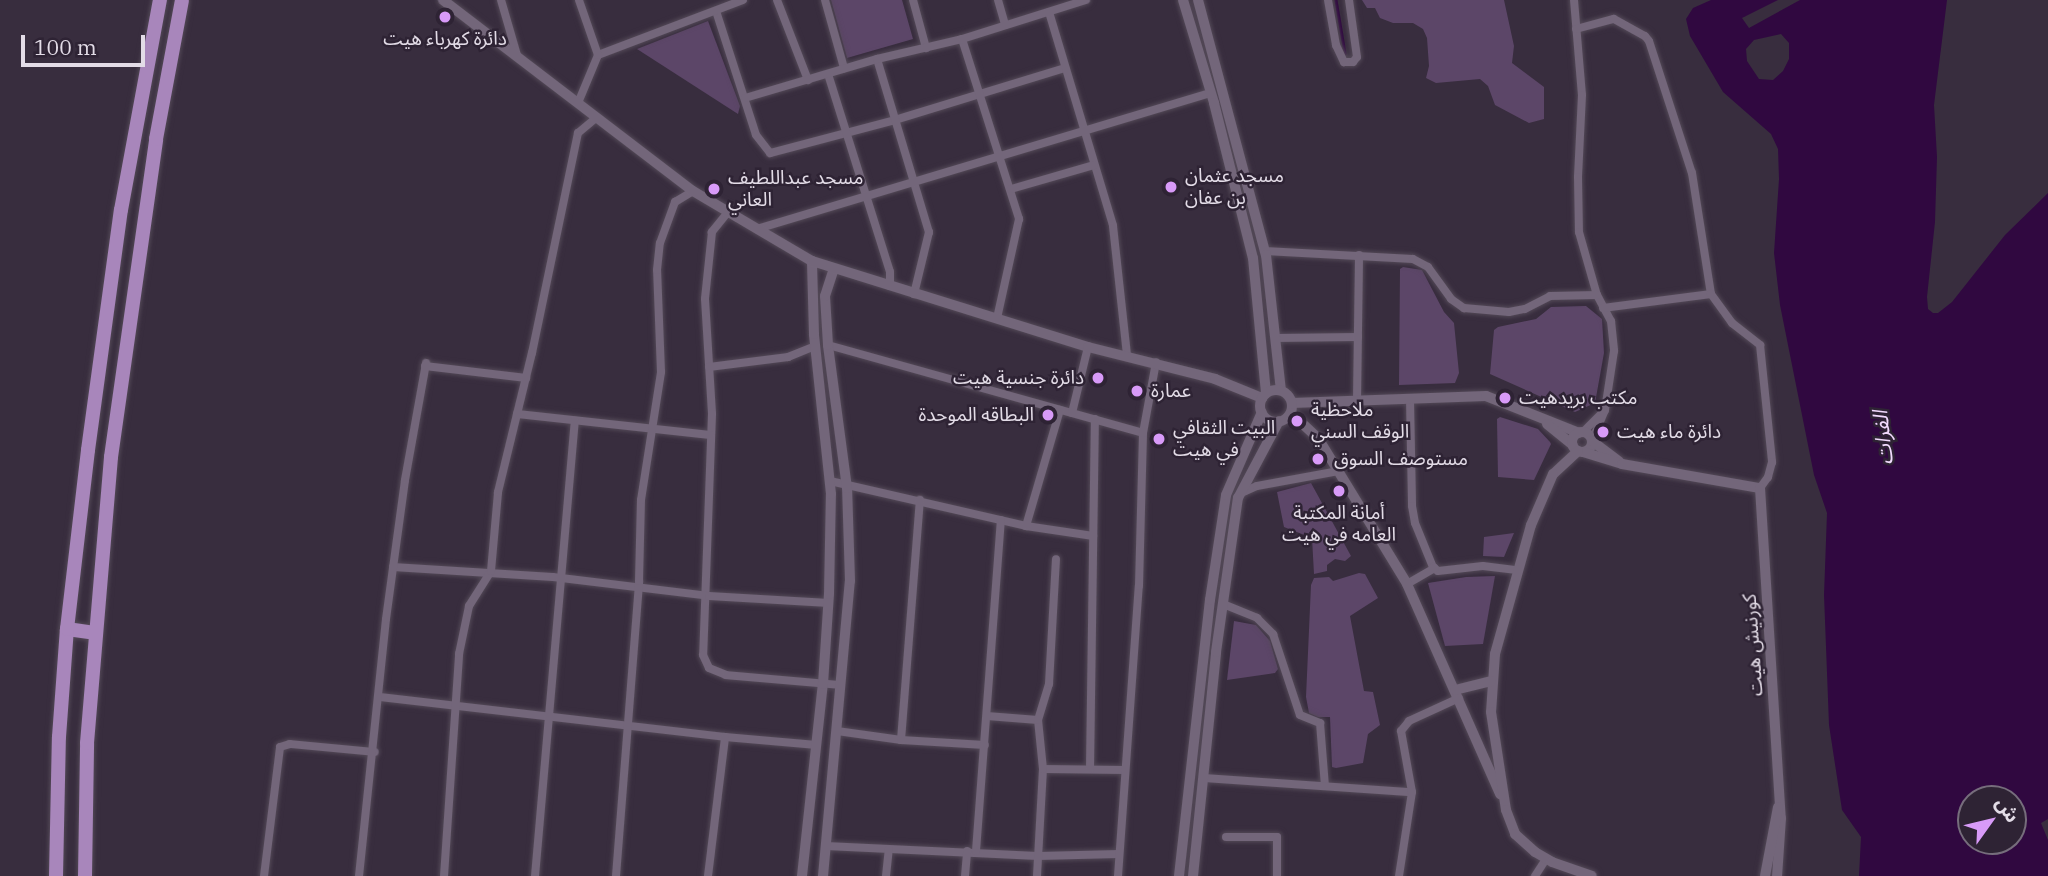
<!DOCTYPE html>
<html>
<head>
<meta charset="utf-8">
<style>
	body { margin:0 }
	#map { position:relative; width:2048px; height:876px; overflow:hidden; background:#382d3e; font-family:"IBM Plex Serif","Noto Sans Arabic",serif }
	div>[style] { position:absolute }
	[style*='--x'] { left:calc(var(--x)*1px); top:calc(var(--y)*1px); width:calc(var(--w)*1px); rotate:calc(var(--a)*1deg) }
	.green>* { inset:0; background:#5c4668 }
	.water>* { inset:0; background:#300840 }
	.stream>* { height:2.5px; margin:-1.25px; padding:0 1.25px; transform-origin:1.25px; border-radius:1.25px; background:#300840 }
	.roads { filter:drop-shadow(0 0 2px #534957) drop-shadow(0 0 2px #534957) }
	.minor>* { height:8px; margin:-4px; padding:0 4px; transform-origin:4px; border-radius:4px; background:#73667a }
	.tertiary>* { height:10px; margin:-5px; padding:0 5px; transform-origin:5px; border-radius:5px; background:#73667a }
	.tertiary>.ring { margin:-5px; padding:0; box-sizing:content-box; background:none; border:10px solid #73667a; border-radius:50% }
	.secondary>* { height:10px; margin:-5px; padding:0 5px; transform-origin:5px; border-radius:5px; background:#73667a }
	.secondary>.ring { margin:-5px; padding:0; box-sizing:content-box; background:none; border:10px solid #73667a; border-radius:50% }
	.trunk>* { height:14px; margin:-7px; padding:0 7px; transform-origin:7px; border-radius:7px; background:#a886bb }
	.dots>* { width:19px; height:19px; translate:-50% -50%; box-sizing:border-box; border:4px solid #2e2334; border-radius:50% }
	span { translate:-50% -50%; white-space:nowrap; text-align:center; line-height:1.15; -webkit-text-stroke:5px #2e2334; paint-order:stroke }
	.poi-label { font-size:19px; color:#e3dce7 }
	.left { translate:0 -50%; text-align:left }
	.right { translate:-100% -50%; text-align:right }
	.street-label { font-size:19px; color:#e3dce7 }
	.water-label { font-size:21px; color:#f1dafd; font-style:italic }
	.north { position:absolute; left:1957px; top:785px; width:70px; height:70px; box-sizing:border-box; background:#2e2334; border:2px solid #766d7c; border-radius:50%; rotate:56deg; font-size:19px; font-weight:700; line-height:28px; text-align:center; color:#e3dce7 }
	.north::after { content:''; display:block; margin:auto; width:24px; height:32px; background:#d89af8; clip-path:polygon(50% 0,100% 100%,50% 72%,0 100%) }
	.scale { position:absolute; left:21px; top:35px; width:124px; height:32px; box-sizing:border-box; border:4px solid #e3dce7; border-top:0; padding-left:9px; font-size:21px; line-height:24px; white-space:nowrap; color:#e3dce7; -webkit-text-stroke:5px #2e2334; paint-order:stroke }
</style>
</head>
<body>
<div id="map">
	<div class="green">
		<i style="clip-path:polygon(831px 0,902px 0,913px 39px,847px 58px)"></i>
		<i style="clip-path:polygon(1362px 0,1504px 0,1514px 46px,1512px 63px,1544px 87px,1544px 119px,1529px 123px,1495px 105px,1488px 86px,1480px 79px,1436px 83px,1426px 78px,1429px 66px,1427px 38px,1423px 29px,1413px 23px,1393px 23px,1380px 18px,1375px 8px,1367px 8px)"></i>
		<i style="clip-path:polygon(708px 21px,740px 106px,738px 114px,637px 49px)"></i>
		<i style="clip-path:polygon(1403px 267px,1422px 270px,1444px 312px,1454px 323px,1459px 373px,1455px 383px,1399px 385px,1400px 269px)"></i>
		<i style="clip-path:polygon(1586px 306px,1602px 319px,1604px 353px,1595px 403px,1575px 412px,1490px 374px,1494px 330px,1498px 327px,1536px 319px,1551px 307px)"></i>
		<i style="clip-path:polygon(1500px 417px,1538px 429px,1550px 442px,1551px 444px,1534px 480px,1498px 477px,1497px 419px)"></i>
		<i style="clip-path:polygon(1311px 483px,1351px 556px,1345px 561px,1335px 559px,1327px 565px,1327px 571px,1314px 574px,1312px 538px,1284px 527px,1277px 492px)"></i>
		<i style="clip-path:polygon(1514px 533px,1504px 557px,1483px 556px,1484px 537px)"></i>
		<i style="clip-path:polygon(1359px 573px,1365px 574px,1378px 598px,1350px 616px,1364px 691px,1373px 692px,1380px 725px,1368px 734px,1363px 763px,1336px 768px,1332px 767px,1330px 717px,1318px 717px,1309px 713px,1306px 697px,1311px 585px,1314px 578px,1329px 577px,1333px 581px)"></i>
		<i style="clip-path:polygon(1495px 576px,1483px 644px,1445px 646px,1428px 583px,1466px 577px)"></i>
		<i style="clip-path:polygon(1234px 621px,1256px 625px,1270px 641px,1278px 669px,1275px 673px,1227px 680px)"></i>
	</div>
	<div class="water">
		<i style="clip-path:polygon(evenodd,1711px 0,1778px 0,1742px 18px,1749px 28px,1800px 0,1947px 0,1934px 105px,1937px 157px,1935px 222px,1927px 297px,1928px 309px,1933px 313px,1938px 313px,1952px 302px,2005px 235px,2048px 193px,2048px 819px,2041px 823px,2048px 840px,2048px 876px,1859px 876px,1861px 837px,1842px 810px,1829px 725px,1824px 595px,1827px 513px,1814px 475px,1780px 305px,1774px 253px,1779px 179px,1778px 149px,1771px 134px,1723px 92px,1690px 36px,1686px 19px,1693px 8px,1711px 0,1781px 34px,1789px 43px,1789px 59px,1783px 71px,1773px 80px,1759px 79px,1747px 61px,1746px 49px,1754px 40px,1781px 34px,1711px 0,1971px 799px,2013px 799px,2013px 841px,1971px 841px,1971px 799px)"></i>
	</div>
	<div class="stream">
		<i style="--x:1336;--y:0;--w:54;--a:80.4"></i>
	</div>
	<div class="roads">
		<div class="minor">
			<i style="--x:501;--y:0;--w:57;--a:73.8"></i>
			<i style="--x:777;--y:0;--w:86;--a:68.8"></i>
			<i style="--x:825;--y:0;--w:71;--a:74.4"></i>
			<i style="--x:913;--y:0;--w:50;--a:74.8"></i>
			<i style="--x:998;--y:0;--w:26;--a:74"></i>
			<i style="--x:1328;--y:0;--w:46;--a:79.9"></i>
			<i style="--x:1336;--y:45;--w:19;--a:65"></i>
			<i style="--x:1344;--y:62;--w:9;--a:0"></i>
			<i style="--x:1353;--y:62;--w:6;--a:-51"></i>
			<i style="--x:1357;--y:57;--w:58;--a:-98"></i>
			<i style="--x:1574;--y:0;--w:95;--a:85.2"></i>
			<i style="--x:1582;--y:95;--w:82;--a:92.8"></i>
			<i style="--x:1578;--y:177;--w:55;--a:89"></i>
			<i style="--x:1579;--y:232;--w:66;--a:74.1"></i>
			<i style="--x:1597;--y:295;--w:30;--a:62"></i>
			<i style="--x:1611;--y:321;--w:30;--a:84"></i>
			<i style="--x:1614;--y:351;--w:60;--a:98.7"></i>
			<i style="--x:1605;--y:410;--w:34;--a:113"></i>
			<i style="--x:716;--y:11;--w:130;--a:72.1"></i>
			<i style="--x:756;--y:135;--w:23;--a:52"></i>
			<i style="--x:770;--y:153;--w:129;--a:-14.8"></i>
			<i style="--x:895;--y:120;--w:178;--a:-17"></i>
			<i style="--x:1049;--y:12;--w:223;--a:73.3"></i>
			<i style="--x:1113;--y:226;--w:130;--a:83.8"></i>
			<i style="--x:1576;--y:29;--w:39;--a:-15"></i>
			<i style="--x:1614;--y:19;--w:35;--a:29"></i>
			<i style="--x:1645;--y:36;--w:6;--a:51"></i>
			<i style="--x:1649;--y:41;--w:139;--a:72"></i>
			<i style="--x:1692;--y:173;--w:122;--a:81.1"></i>
			<i style="--x:962;--y:39;--w:189;--a:72.4"></i>
			<i style="--x:1019;--y:219;--w:101;--a:102.5"></i>
			<i style="--x:598;--y:55;--w:155;--a:-20.8"></i>
			<i style="--x:877;--y:59;--w:181;--a:73.3"></i>
			<i style="--x:929;--y:232;--w:64;--a:103.6"></i>
			<i style="--x:828;--y:74;--w:207;--a:72.6"></i>
			<i style="--x:890;--y:272;--w:14;--a:90"></i>
			<i style="--x:745;--y:98;--w:138;--a:-16.5"></i>
			<i style="--x:877;--y:59;--w:87;--a:-13.2"></i>
			<i style="--x:962;--y:39;--w:130;--a:-17.5"></i>
			<i style="--x:578;--y:103;--w:52;--a:-67.4"></i>
			<i style="--x:598;--y:55;--w:58;--a:-109.1"></i>
			<i style="--x:1011;--y:189;--w:86;--a:-16.1"></i>
			<i style="--x:728;--y:212;--w:26;--a:129"></i>
			<i style="--x:712;--y:232;--w:67;--a:96"></i>
			<i style="--x:705;--y:299;--w:115;--a:86.5"></i>
			<i style="--x:712;--y:414;--w:241;--a:92.1"></i>
			<i style="--x:703;--y:655;--w:14;--a:65"></i>
			<i style="--x:709;--y:668;--w:18;--a:22"></i>
			<i style="--x:726;--y:675;--w:115;--a:5"></i>
			<i style="--x:757;--y:229;--w:474;--a:-16.7"></i>
			<i style="--x:1265;--y:251;--w:148;--a:3.1"></i>
			<i style="--x:1413;--y:259;--w:17;--a:28"></i>
			<i style="--x:1428;--y:267;--w:39;--a:54"></i>
			<i style="--x:1451;--y:299;--w:16;--a:35"></i>
			<i style="--x:1464;--y:308;--w:45;--a:5.1"></i>
			<i style="--x:1509;--y:312;--w:16;--a:-11"></i>
			<i style="--x:1525;--y:309;--w:28;--a:-27"></i>
			<i style="--x:1550;--y:296;--w:47;--a:-1.2"></i>
			<i style="--x:1603;--y:308;--w:109;--a:-7.4"></i>
			<i style="--x:1711;--y:294;--w:36;--a:54"></i>
			<i style="--x:1732;--y:323;--w:36;--a:38"></i>
			<i style="--x:1760;--y:345;--w:118;--a:84.1"></i>
			<i style="--x:1772;--y:462;--w:16;--a:105"></i>
			<i style="--x:1768;--y:477;--w:14;--a:126"></i>
			<i style="--x:1275;--y:338;--w:83;--a:-0.7"></i>
			<i style="--x:828;--y:345;--w:327;--a:15.6"></i>
			<i style="--x:425;--y:366;--w:102;--a:6.8"></i>
			<i style="--x:709;--y:367;--w:80;--a:-7.2"></i>
			<i style="--x:788;--y:357;--w:29;--a:-22"></i>
			<i style="--x:1410;--y:399;--w:107;--a:88.9"></i>
			<i style="--x:1412;--y:506;--w:17;--a:80"></i>
			<i style="--x:1415;--y:523;--w:48;--a:67.8"></i>
			<i style="--x:1433;--y:567;--w:6;--a:39"></i>
			<i style="--x:1438;--y:571;--w:45;--a:-6.3"></i>
			<i style="--x:1483;--y:566;--w:34;--a:7"></i>
			<i style="--x:1357;--y:401;--w:146;--a:-89.2"></i>
			<i style="--x:1072;--y:413;--w:68;--a:-76.4"></i>
			<i style="--x:517;--y:414;--w:195;--a:6.2"></i>
			<i style="--x:1582;--y:433;--w:30;--a:-45"></i>
			<i style="--x:830;--y:481;--w:201;--a:12.9"></i>
			<i style="--x:1026;--y:526;--w:68;--a:8.5"></i>
			<i style="--x:1241;--y:493;--w:17;--a:-24"></i>
			<i style="--x:1257;--y:486;--w:83;--a:-10.4"></i>
			<i style="--x:1026;--y:526;--w:121;--a:-73.7"></i>
			<i style="--x:393;--y:567;--w:160;--a:3.6"></i>
			<i style="--x:553;--y:577;--w:157;--a:6.9"></i>
			<i style="--x:709;--y:596;--w:120;--a:3.3"></i>
			<i style="--x:1407;--y:584;--w:32;--a:-30"></i>
			<i style="--x:1223;--y:604;--w:37;--a:22"></i>
			<i style="--x:1257;--y:618;--w:23;--a:45"></i>
			<i style="--x:1273;--y:634;--w:85;--a:71.6"></i>
			<i style="--x:1300;--y:715;--w:22;--a:22"></i>
			<i style="--x:1320;--y:723;--w:63;--a:85.5"></i>
			<i style="--x:380;--y:697;--w:347;--a:6.6"></i>
			<i style="--x:725;--y:737;--w:92;--a:5"></i>
			<i style="--x:987;--y:716;--w:51;--a:4.5"></i>
			<i style="--x:837;--y:731;--w:65;--a:8"></i>
			<i style="--x:901;--y:740;--w:84;--a:3.4"></i>
			<i style="--x:901;--y:740;--w:241;--a:-85.5"></i>
			<i style="--x:1043;--y:769;--w:82;--a:0.7"></i>
			<i style="--x:1090;--y:769;--w:350;--a:-89.2"></i>
			<i style="--x:1204;--y:778;--w:208;--a:3.9"></i>
			<i style="--x:1226;--y:837;--w:51;--a:0"></i>
			<i style="--x:1277;--y:837;--w:39;--a:90"></i>
			<i style="--x:826;--y:846;--w:212;--a:2.7"></i>
			<i style="--x:1038;--y:856;--w:81;--a:-1.4"></i>
			<i style="--x:976;--y:851;--w:332;--a:-85.7"></i>
			<i style="--x:264;--y:876;--w:130;--a:-82.9"></i>
			<i style="--x:280;--y:747;--w:10;--a:-17"></i>
			<i style="--x:290;--y:744;--w:85;--a:5.4"></i>
			<i style="--x:359;--y:876;--w:258;--a:-84"></i>
			<i style="--x:386;--y:619;--w:140;--a:-82.2"></i>
			<i style="--x:405;--y:480;--w:119;--a:-79.8"></i>
			<i style="--x:444;--y:876;--w:223;--a:-86.1"></i>
			<i style="--x:459;--y:654;--w:49;--a:-78.2"></i>
			<i style="--x:469;--y:606;--w:41;--a:-57.8"></i>
			<i style="--x:491;--y:571;--w:79;--a:-84.9"></i>
			<i style="--x:498;--y:492;--w:143;--a:-76.3"></i>
			<i style="--x:532;--y:353;--w:225;--a:-78.2"></i>
			<i style="--x:578;--y:133;--w:23;--a:-40"></i>
			<i style="--x:535;--y:876;--w:457;--a:-85"></i>
			<i style="--x:616;--y:876;--w:296;--a:-85.5"></i>
			<i style="--x:639;--y:581;--w:81;--a:-88.6"></i>
			<i style="--x:641;--y:500;--w:130;--a:-81.1"></i>
			<i style="--x:661;--y:372;--w:102;--a:-92.2"></i>
			<i style="--x:657;--y:270;--w:27;--a:-84"></i>
			<i style="--x:660;--y:243;--w:44;--a:-69.9"></i>
			<i style="--x:675;--y:202;--w:21;--a:-31"></i>
			<i style="--x:708;--y:876;--w:140;--a:-83"></i>
			<i style="--x:886;--y:876;--w:27;--a:-84"></i>
			<i style="--x:965;--y:876;--w:25;--a:-85"></i>
			<i style="--x:1037;--y:876;--w:107;--a:-86.8"></i>
			<i style="--x:1043;--y:769;--w:49;--a:-95.8"></i>
			<i style="--x:1038;--y:720;--w:38;--a:-73"></i>
			<i style="--x:1049;--y:684;--w:125;--a:-86.8"></i>
			<i style="--x:1118;--y:876;--w:291;--a:-85.9"></i>
			<i style="--x:1139;--y:586;--w:153;--a:-88.5"></i>
			<i style="--x:1143;--y:433;--w:72;--a:-79.6"></i>
			<i style="--x:1399;--y:876;--w:85;--a:-81.2"></i>
			<i style="--x:1412;--y:792;--w:62;--a:-100.2"></i>
			<i style="--x:1401;--y:731;--w:13;--a:-51"></i>
			<i style="--x:1409;--y:721;--w:55;--a:-24.7"></i>
			<i style="--x:1535;--y:876;--w:20;--a:-57"></i>
		</div>
		<div class="tertiary">
			<i style="--x:1292;--y:403;--w:194;--a:-2.1"></i>
			<i style="--x:1486;--y:396;--w:100;--a:21.7"></i>
			<i style="--x:1547;--y:424;--w:33;--a:39"></i>
			<i class="ring" style="left:1572px;top:432px;width:10px;height:10px"></i>
			<i style="--x:1592;--y:441;--w:34;--a:37"></i>
			<i style="--x:1583;--y:452;--w:41;--a:17.1"></i>
			<i style="--x:1622;--y:464;--w:140;--a:9.9"></i>
			<i style="--x:1760;--y:488;--w:331;--a:86.4"></i>
			<i style="--x:1781;--y:818;--w:58;--a:93.9"></i>
			<i style="--x:802;--y:876;--w:193;--a:-83.8"></i>
			<i style="--x:823;--y:684;--w:90;--a:-86.2"></i>
			<i style="--x:829;--y:594;--w:100;--a:-88.9"></i>
			<i style="--x:831;--y:494;--w:161;--a:-96.1"></i>
			<i style="--x:814;--y:334;--w:73;--a:-91.6"></i>
			<i style="--x:823;--y:876;--w:296;--a:-84.8"></i>
			<i style="--x:850;--y:581;--w:93;--a:-91.8"></i>
			<i style="--x:847;--y:488;--w:144;--a:-97.6"></i>
			<i style="--x:828;--y:345;--w:49;--a:-93.5"></i>
			<i style="--x:825;--y:296;--w:28;--a:-72"></i>
			<i style="--x:1179;--y:876;--w:278;--a:-83.6"></i>
			<i style="--x:1210;--y:600;--w:106;--a:-81.3"></i>
			<i style="--x:1226;--y:495;--w:90;--a:-66.6"></i>
			<i style="--x:1193;--y:876;--w:225;--a:-84.1"></i>
			<i style="--x:1216;--y:652;--w:156;--a:-81.9"></i>
			<i style="--x:1238;--y:498;--w:87;--a:-62"></i>
			<i style="--x:1765;--y:876;--w:70;--a:-79.3"></i>
		</div>
		<div class="secondary">
			<i style="--x:443;--y:0;--w:315;--a:37.4"></i>
			<i style="--x:693;--y:191;--w:138;--a:30.5"></i>
			<i style="--x:812;--y:261;--w:289;--a:17.3"></i>
			<i style="--x:1088;--y:347;--w:131;--a:14.1"></i>
			<i style="--x:1215;--y:379;--w:51;--a:22"></i>
			<i style="--x:1183;--y:0;--w:108;--a:73.2"></i>
			<i style="--x:1214;--y:103;--w:160;--a:75.9"></i>
			<i style="--x:1253;--y:258;--w:136;--a:84.5"></i>
			<i style="--x:1198;--y:0;--w:264;--a:75.1"></i>
			<i style="--x:1266;--y:255;--w:136;--a:83.7"></i>
			<i class="ring" style="left:1260px;top:390px;width:22px;height:22px"></i>
			<i style="--x:1291;--y:413;--w:37;--a:43"></i>
			<i style="--x:1318;--y:438;--w:171;--a:58.6"></i>
			<i style="--x:1407;--y:584;--w:230;--a:66.1"></i>
			<i style="--x:1578;--y:451;--w:34;--a:137"></i>
			<i style="--x:1553;--y:474;--w:56;--a:113.3"></i>
			<i style="--x:1531;--y:525;--w:134;--a:105.6"></i>
			<i style="--x:1495;--y:654;--w:58;--a:93.9"></i>
			<i style="--x:1491;--y:712;--w:99;--a:81.3"></i>
			<i style="--x:1506;--y:810;--w:26;--a:69"></i>
			<i style="--x:1515;--y:834;--w:27;--a:42"></i>
			<i style="--x:1535;--y:852;--w:20;--a:30"></i>
			<i style="--x:1552;--y:862;--w:42;--a:19.3"></i>
			<i style="--x:1455;--y:690;--w:37;--a:-14"></i>
		</div>
		<div class="trunk">
			<i style="--x:67;--y:629;--w:28;--a:8"></i>
			<i style="--x:56;--y:876;--w:139;--a:-88.8"></i>
			<i style="--x:59;--y:737;--w:108;--a:-85.8"></i>
			<i style="--x:67;--y:629;--w:180;--a:-83.3"></i>
			<i style="--x:88;--y:450;--w:242;--a:-82.2"></i>
			<i style="--x:121;--y:210;--w:214;--a:-79.5"></i>
			<i style="--x:85;--y:876;--w:133;--a:-89.1"></i>
			<i style="--x:87;--y:743;--w:287;--a:-85.2"></i>
			<i style="--x:111;--y:457;--w:321;--a:-81.9"></i>
			<i style="--x:156;--y:139;--w:141;--a:-79.4"></i>
		</div>
	</div>
	<div class="dots">
		<i style="left:445px;top:17px;background:#d89af8"></i>
		<i style="left:1171px;top:187px;background:#d89af8"></i>
		<i style="left:714px;top:189px;background:#d89af8"></i>
		<i style="left:1098px;top:378px;background:#d89af8"></i>
		<i style="left:1137px;top:391px;background:#d89af8"></i>
		<i style="left:1505px;top:398px;background:#d89af8"></i>
		<i style="left:1048px;top:415px;background:#d89af8"></i>
		<i style="left:1297px;top:421px;background:#d89af8"></i>
		<i style="left:1603px;top:432px;background:#d89af8"></i>
		<i style="left:1159px;top:439px;background:#d89af8"></i>
		<i style="left:1318px;top:459px;background:#d89af8"></i>
		<i style="left:1339px;top:491px;background:#d89af8"></i>
	</div>
	<div class="poi-label">
		<span style="left:445px;top:39px">دائرة كهرباء هيت</span>
		<span class="left" style="left:1185px;top:187px">مسجد عثمان<br>بن عفان</span>
		<span class="left" style="left:728px;top:189px">مسجد عبداللطيف<br>العاني</span>
		<span class="right" style="left:1084px;top:378px">دائرة جنسية هيت</span>
		<span class="left" style="left:1151px;top:391px">عمارة</span>
		<span class="left" style="left:1519px;top:398px">مكتب بريدهيت</span>
		<span class="left" style="left:1311px;top:421px">ملاحظية<br>الوقف السني</span>
		<span class="right" style="left:1034px;top:415px">البطاقه الموحدة</span>
		<span class="left" style="left:1173px;top:439px">البيت الثقافي<br>في هيت</span>
		<span class="left" style="left:1617px;top:432px">دائرة ماء هيت</span>
		<span class="left" style="left:1334px;top:459px">مستوصف السوق</span>
		<span style="left:1339px;top:524px">أمانة المكتبة<br>العامه في هيت</span>
	</div>
	<div class="street-label">
		<span style="left:1753px;top:645px;rotate:-94deg">كورنيش هيت</span>
	</div>
	<div class="water-label">
		<span style="left:1882px;top:438px;rotate:-96deg">الفرات</span>
	</div>
	<div class="north">ش</div>
	<div class="scale">100 m</div>
</div>
</body>
</html>
